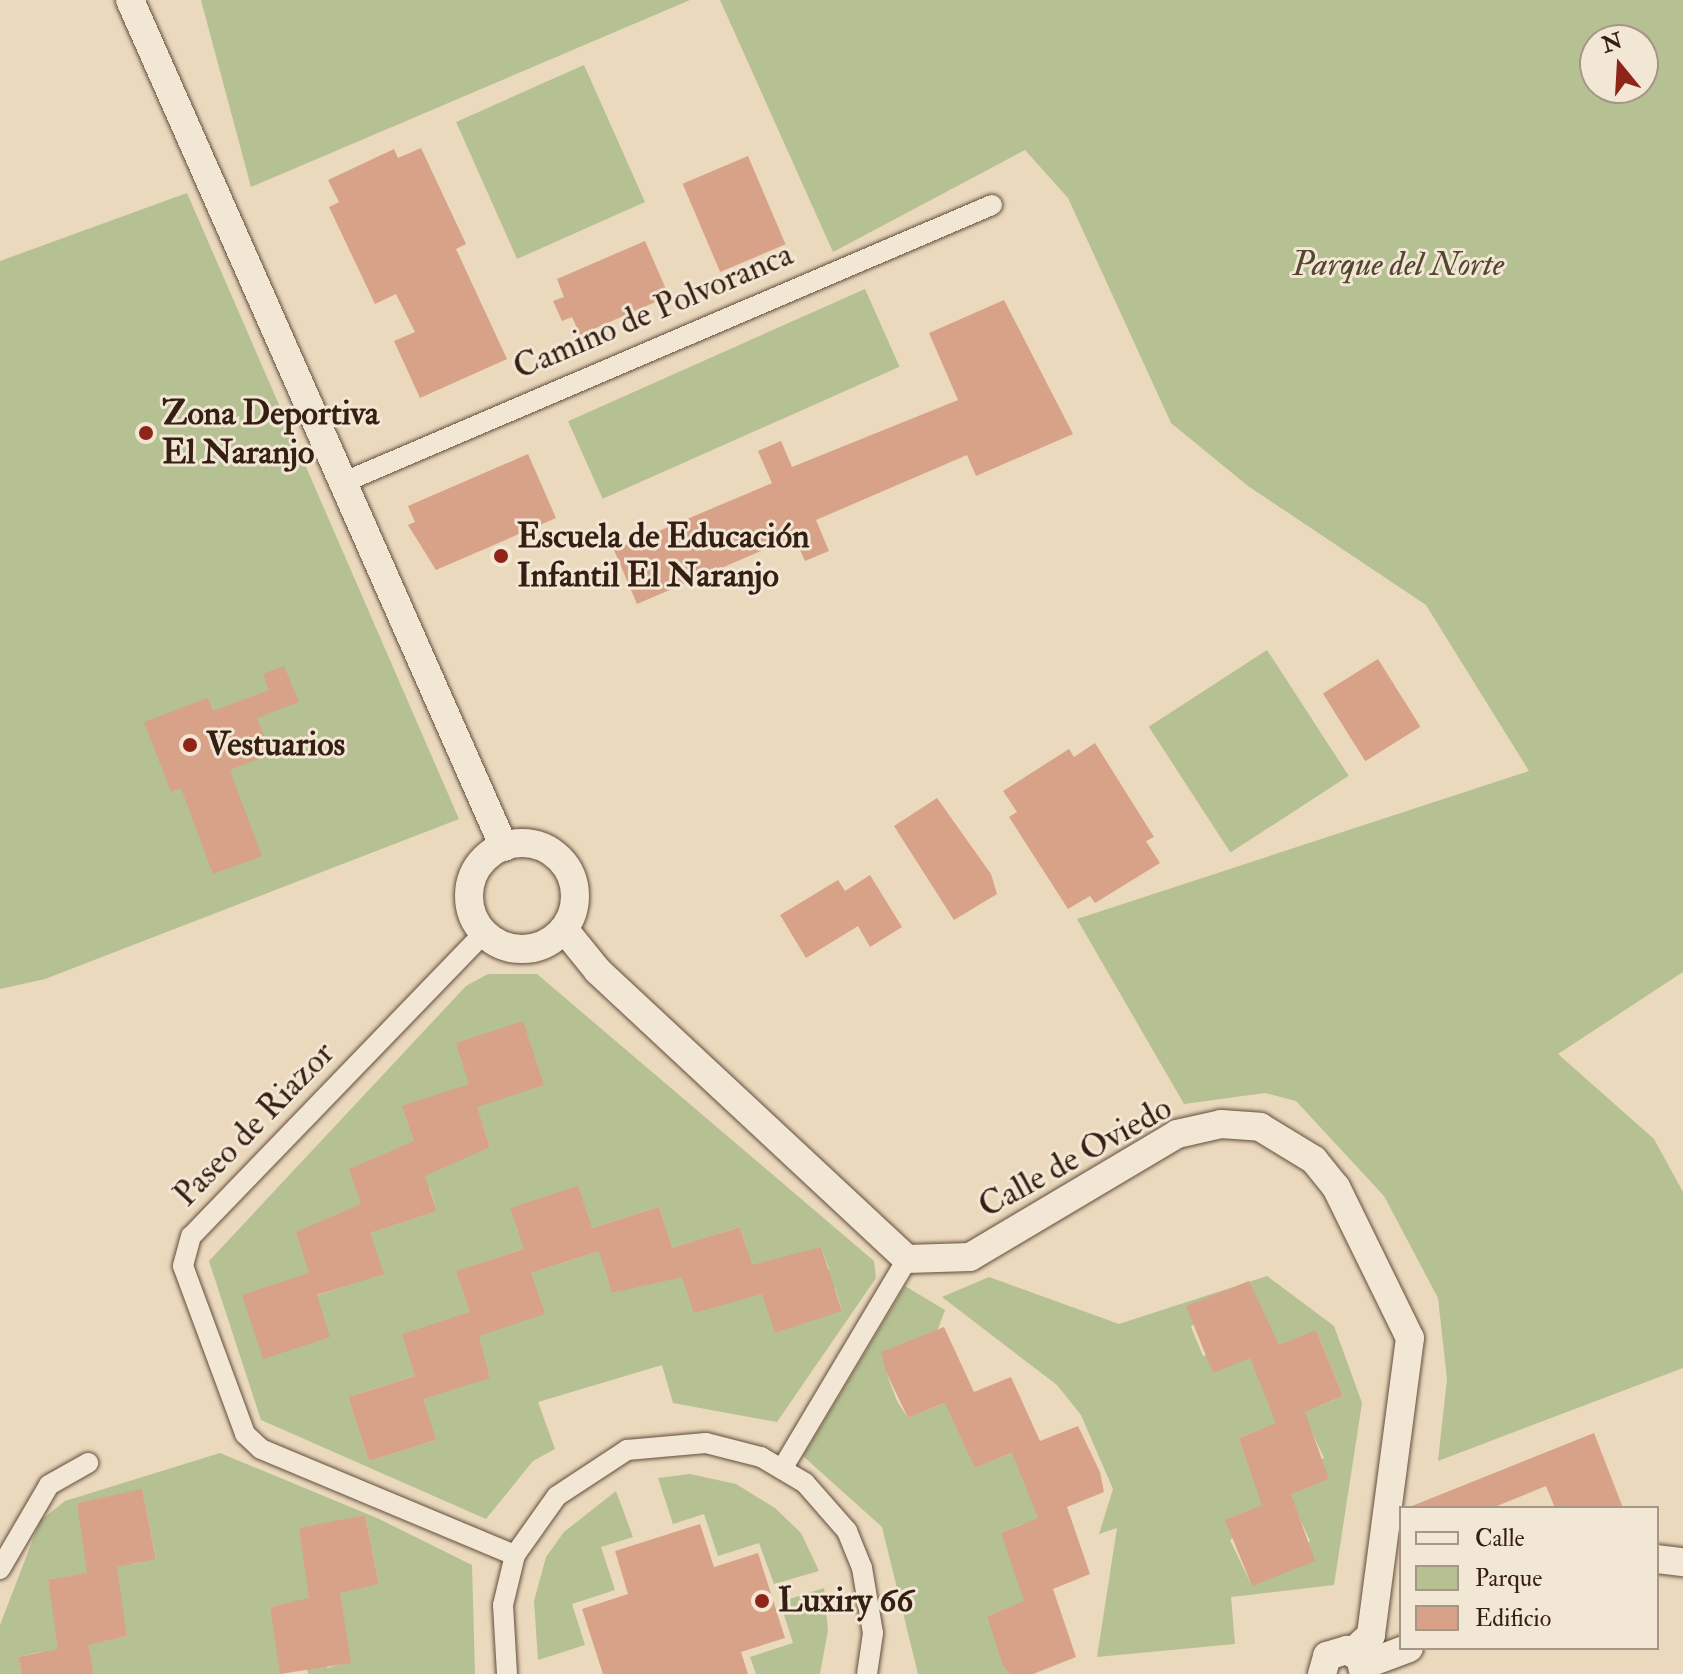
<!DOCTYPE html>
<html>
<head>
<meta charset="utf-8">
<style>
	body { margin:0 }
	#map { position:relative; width:1683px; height:1674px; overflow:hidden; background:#ebd9bd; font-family:"IM FELL Double Pica",serif }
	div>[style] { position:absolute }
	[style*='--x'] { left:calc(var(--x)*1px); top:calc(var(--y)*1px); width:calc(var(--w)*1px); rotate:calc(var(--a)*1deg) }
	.green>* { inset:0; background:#b5c093; transform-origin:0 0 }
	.building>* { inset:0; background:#d8a288; transform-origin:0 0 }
	.roads { filter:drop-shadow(0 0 2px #624d3d) drop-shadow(0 0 2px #624d3d) }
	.street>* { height:20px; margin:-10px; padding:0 10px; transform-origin:10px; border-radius:10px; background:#f2e6d4 }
	.secondary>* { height:28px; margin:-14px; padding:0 14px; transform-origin:14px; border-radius:14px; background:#f2e6d4 }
	.secondary>.ring { margin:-14px; padding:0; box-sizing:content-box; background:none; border:28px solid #f2e6d4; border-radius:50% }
	.dots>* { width:22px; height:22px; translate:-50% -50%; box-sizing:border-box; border:4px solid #f2e6d4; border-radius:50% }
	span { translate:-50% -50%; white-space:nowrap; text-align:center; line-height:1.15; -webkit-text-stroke:6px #f2e6d4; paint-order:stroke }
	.park-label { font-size:34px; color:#554632; font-style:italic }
	.street-label { font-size:34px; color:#351e12 }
	.poi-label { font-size:34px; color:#351e12; font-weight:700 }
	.left { translate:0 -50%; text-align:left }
	.legend { position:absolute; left:1399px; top:1506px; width:260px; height:144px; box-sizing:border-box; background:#f2e6d4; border:2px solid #a69686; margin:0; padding:10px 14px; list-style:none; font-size:24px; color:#351e12 }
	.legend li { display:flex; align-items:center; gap:16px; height:40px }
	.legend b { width:40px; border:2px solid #a69686 }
	.north { position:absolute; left:1579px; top:24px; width:80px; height:80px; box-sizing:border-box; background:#f2e6d4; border:2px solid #a69686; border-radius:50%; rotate:342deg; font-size:22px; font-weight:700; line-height:32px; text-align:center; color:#351e12 }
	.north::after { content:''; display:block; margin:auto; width:28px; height:36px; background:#8f2418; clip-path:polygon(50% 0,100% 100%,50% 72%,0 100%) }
</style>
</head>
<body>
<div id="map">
	<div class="green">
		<i style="clip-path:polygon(201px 0,690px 0,251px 187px)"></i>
		<i style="clip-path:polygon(evenodd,720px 0,1683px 0,1683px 972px,1558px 1054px,1654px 1139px,1683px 1192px,1683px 1368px,1438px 1461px,1447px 1379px,1438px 1298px,1384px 1196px,1296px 1101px,1265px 1093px,1184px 1104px,1077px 919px,1529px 771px,1426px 605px,1248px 486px,1171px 423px,1068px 198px,1025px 150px,833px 252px,720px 0,1595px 40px,1643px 40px,1643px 88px,1595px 88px,1595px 40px)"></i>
		<i style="left:584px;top:65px;width:150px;height:140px;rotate:66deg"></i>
		<i style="clip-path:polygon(187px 193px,459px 819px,45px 979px,0 989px,0 261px)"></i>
		<i style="left:865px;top:289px;width:85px;height:325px;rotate:66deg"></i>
		<i style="left:1267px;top:650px;width:150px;height:141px;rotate:57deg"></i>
		<i style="clip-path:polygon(evenodd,488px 974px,537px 974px,874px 1261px,876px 1278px,777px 1422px,673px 1403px,662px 1365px,538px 1402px,555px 1449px,533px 1461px,486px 1519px,261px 1420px,209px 1261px,466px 986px,488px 974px,481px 1080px,471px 1129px,483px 1125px,490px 1147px,411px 1174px,430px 1189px,437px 1211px,357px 1237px,383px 1273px,304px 1300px,374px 1206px,357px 1191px,350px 1169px,427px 1143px,481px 1080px,488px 974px,659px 1207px,666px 1230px,660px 1252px,740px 1227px,747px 1249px,741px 1272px,821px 1247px,829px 1269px,822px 1292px,835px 1288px,842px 1310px,775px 1333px,773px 1287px,692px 1268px,613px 1293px,605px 1271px,611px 1247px,519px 1277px,464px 1340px,483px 1354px,490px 1377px,410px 1403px,436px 1440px,369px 1461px,348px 1397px,427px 1372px,482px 1309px,464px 1294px,457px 1271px,536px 1245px,518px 1232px,511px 1208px,579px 1232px,659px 1207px)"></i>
		<i style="clip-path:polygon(evenodd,1267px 1276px,1334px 1326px,1362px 1403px,1334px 1585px,1231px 1597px,1235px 1644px,1097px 1657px,1117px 1528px,1099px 1534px,1113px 1489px,1081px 1415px,1057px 1385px,942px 1297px,989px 1277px,1119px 1324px,1267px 1276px,1249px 1281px,1281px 1359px,1316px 1330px,1343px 1396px,1320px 1406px,1297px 1400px,1324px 1458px,1283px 1482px,1310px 1541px,1252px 1586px,1230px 1540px,1270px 1516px,1239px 1438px,1261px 1429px,1284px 1434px,1248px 1344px,1203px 1356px,1191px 1327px,1227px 1290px,1249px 1281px)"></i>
		<i style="clip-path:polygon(905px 1286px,945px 1310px,938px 1329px,886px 1372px,897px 1401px,908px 1418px,948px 1402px,975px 1468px,1015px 1452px,1046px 1529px,1023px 1524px,1001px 1533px,1032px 1612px,1009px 1607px,987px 1616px,1010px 1674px,918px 1674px,882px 1527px,803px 1456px)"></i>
		<i style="clip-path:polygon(220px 1453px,377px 1518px,472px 1565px,475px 1674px,308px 1674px,305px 1659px,324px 1655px,327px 1668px,350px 1662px,334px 1581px,379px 1584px,365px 1515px,299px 1529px,315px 1611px,293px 1602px,270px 1607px,283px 1674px,94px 1674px,83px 1633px,104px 1641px,127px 1636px,111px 1555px,133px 1564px,156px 1558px,142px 1490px,77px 1503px,93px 1585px,74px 1589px,71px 1576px,48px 1581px,64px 1662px,41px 1652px,18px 1657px,22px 1674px,0 1674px,0 1625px,40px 1521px,65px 1501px)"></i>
		<i style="clip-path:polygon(690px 1474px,736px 1484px,775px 1508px,801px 1533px,819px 1571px,774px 1584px,759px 1543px,718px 1556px,704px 1514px,673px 1524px,658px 1478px)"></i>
		<i style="clip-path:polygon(616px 1491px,633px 1537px,601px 1547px,615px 1590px,572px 1604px,585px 1645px,538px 1660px,534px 1601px,546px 1557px,564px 1532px)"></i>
		<i style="clip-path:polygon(824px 1588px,828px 1630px,820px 1674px,756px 1674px,750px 1657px,793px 1643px,780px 1602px)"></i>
	</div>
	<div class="building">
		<i style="clip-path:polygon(421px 148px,466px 244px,456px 249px,507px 359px,420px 398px,394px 341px,415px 332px,396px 294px,375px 304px,329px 207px,339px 202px,328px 180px,394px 149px,398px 158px)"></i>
		<i style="left:748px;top:156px;width:96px;height:71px;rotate:67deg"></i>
		<i style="clip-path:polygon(645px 241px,669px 296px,580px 335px,572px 317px,562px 321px,553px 301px,564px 297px,557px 279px)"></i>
		<i style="clip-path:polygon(1004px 300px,1073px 434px,976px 476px,967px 455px,816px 520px,829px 551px,805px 561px,794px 537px,637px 604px,614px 550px,772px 483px,758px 451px,781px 441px,792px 467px,958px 400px,929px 333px)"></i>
		<i style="clip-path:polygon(528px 454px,556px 518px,436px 570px,408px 525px,415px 522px,408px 506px)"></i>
		<i style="left:1378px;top:659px;width:80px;height:65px;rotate:58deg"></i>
		<i style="clip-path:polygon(284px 666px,299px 702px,257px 718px,271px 754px,230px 770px,262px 856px,213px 874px,181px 788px,171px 792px,144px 722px,208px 698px,213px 711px,269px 690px,263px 674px)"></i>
		<i style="clip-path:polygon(1095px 743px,1154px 837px,1146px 841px,1160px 863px,1095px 903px,1090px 896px,1068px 909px,1009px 817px,1017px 812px,1003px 791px,1069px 749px,1074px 757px)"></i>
		<i style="clip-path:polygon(937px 798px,991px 874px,997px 894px,954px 920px,894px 826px)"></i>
		<i style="clip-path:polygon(870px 875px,902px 927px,870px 947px,858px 926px,806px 958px,780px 915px,838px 880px,845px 891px)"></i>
		<i style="clip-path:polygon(523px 1021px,544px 1085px,477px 1107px,490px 1147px,425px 1176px,437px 1211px,370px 1233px,384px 1274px,317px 1295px,330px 1337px,263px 1359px,242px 1295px,309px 1273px,296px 1232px,361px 1204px,349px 1169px,414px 1141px,402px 1106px,469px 1084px,456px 1043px)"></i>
		<i style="clip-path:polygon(578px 1186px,592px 1228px,659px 1207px,672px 1248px,740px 1227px,752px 1265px,821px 1247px,842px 1311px,775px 1333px,762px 1294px,694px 1313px,682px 1277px,612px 1293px,599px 1251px,531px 1273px,545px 1314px,479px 1336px,490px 1378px,423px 1399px,436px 1440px,369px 1461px,348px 1397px,415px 1376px,402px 1334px,470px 1312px,456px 1271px,524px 1249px,510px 1208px)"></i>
		<i style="clip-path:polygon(1249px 1281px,1279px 1345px,1316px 1330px,1343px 1396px,1305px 1412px,1329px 1479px,1291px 1494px,1315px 1561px,1252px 1586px,1225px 1520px,1262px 1505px,1239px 1438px,1276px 1423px,1250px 1358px,1213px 1373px,1186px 1306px)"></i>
		<i style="clip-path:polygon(944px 1327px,974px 1392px,1011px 1377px,1040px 1441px,1078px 1426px,1100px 1472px,1104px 1492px,1067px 1507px,1090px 1574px,1053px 1589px,1076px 1657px,1033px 1674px,1010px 1674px,1003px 1665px,987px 1616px,1024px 1601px,1001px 1533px,1038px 1518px,1012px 1453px,975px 1468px,945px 1403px,908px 1418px,886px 1372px,881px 1352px)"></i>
		<i style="clip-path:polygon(1594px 1433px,1623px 1508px,1555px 1508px,1546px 1486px,1492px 1508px,1407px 1508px)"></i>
		<i style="clip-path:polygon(142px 1489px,156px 1559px,117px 1567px,127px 1636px,88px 1645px,94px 1674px,22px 1674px,18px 1657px,58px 1649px,48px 1580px,87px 1573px,77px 1503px)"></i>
		<i style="clip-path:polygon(365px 1515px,379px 1584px,340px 1593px,351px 1663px,280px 1674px,270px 1607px,309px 1598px,299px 1528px)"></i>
		<i style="clip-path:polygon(700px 1524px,714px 1567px,758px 1553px,785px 1638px,741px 1652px,748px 1674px,603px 1674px,582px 1609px,628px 1594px,615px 1551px)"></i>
	</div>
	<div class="roads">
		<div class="street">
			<i style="--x:342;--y:483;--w:707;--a:-23.16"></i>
			<i style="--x:484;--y:933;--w:421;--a:134"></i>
			<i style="--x:191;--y:1236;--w:31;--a:105"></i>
			<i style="--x:183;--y:1266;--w:179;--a:69.7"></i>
			<i style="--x:245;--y:1434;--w:22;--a:43"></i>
			<i style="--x:261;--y:1449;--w:275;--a:22.7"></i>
			<i style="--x:782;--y:1469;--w:244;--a:-59.2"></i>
			<i style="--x:0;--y:1569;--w:97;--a:-59.7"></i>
			<i style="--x:49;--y:1485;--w:45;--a:-29.4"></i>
			<i style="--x:507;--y:1674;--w:69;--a:-93.3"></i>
			<i style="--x:503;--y:1605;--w:51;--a:-76.5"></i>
			<i style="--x:515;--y:1555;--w:72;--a:-54.6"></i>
			<i style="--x:557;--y:1496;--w:84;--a:-33.3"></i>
			<i style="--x:627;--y:1450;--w:79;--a:-5.1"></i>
			<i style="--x:706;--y:1443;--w:57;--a:14.3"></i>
			<i style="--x:761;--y:1457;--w:51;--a:30.6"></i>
			<i style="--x:805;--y:1483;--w:64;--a:48.8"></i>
			<i style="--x:847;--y:1531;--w:40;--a:68"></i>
			<i style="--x:862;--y:1568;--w:66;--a:80.4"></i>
			<i style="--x:873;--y:1633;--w:41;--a:98.3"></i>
		</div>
		<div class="secondary">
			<i style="--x:130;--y:0;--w:926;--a:66.18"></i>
			<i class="ring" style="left:469px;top:843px;width:78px;height:78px"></i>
			<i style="--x:564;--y:929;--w:54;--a:51"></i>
			<i style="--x:598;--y:971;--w:422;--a:43"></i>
			<i style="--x:907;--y:1259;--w:63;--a:-1.8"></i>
			<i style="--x:970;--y:1257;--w:241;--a:-30.7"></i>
			<i style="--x:1177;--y:1134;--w:45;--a:-12.8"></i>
			<i style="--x:1221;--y:1124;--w:39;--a:4"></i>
			<i style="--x:1260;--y:1127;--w:63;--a:31.4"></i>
			<i style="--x:1314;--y:1160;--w:35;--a:51"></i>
			<i style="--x:1336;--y:1187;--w:168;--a:63.9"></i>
			<i style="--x:1410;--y:1338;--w:300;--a:97.5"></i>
			<i style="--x:1371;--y:1635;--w:25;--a:137"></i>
			<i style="--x:1657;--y:1559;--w:26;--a:7"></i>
			<i style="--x:1364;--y:1665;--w:48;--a:-20.7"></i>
			<i style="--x:1322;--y:1674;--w:19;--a:-74"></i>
			<i style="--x:1327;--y:1656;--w:21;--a:-17"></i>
			<i style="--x:1347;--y:1650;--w:15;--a:32"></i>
			<i style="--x:1360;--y:1658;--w:16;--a:76"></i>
		</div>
	</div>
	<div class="dots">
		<i style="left:146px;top:433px;background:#8f2418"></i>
		<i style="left:501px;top:556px;background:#8f2418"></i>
		<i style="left:190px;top:745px;background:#8f2418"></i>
		<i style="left:762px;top:1601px;background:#8f2418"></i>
	</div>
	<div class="park-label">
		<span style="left:1398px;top:265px">Parque del Norte</span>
	</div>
	<div class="street-label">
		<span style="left:653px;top:311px;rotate:-23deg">Camino de Polvoranca</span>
		<span style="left:254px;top:1124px;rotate:-46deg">Paseo de Riazor</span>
		<span style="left:1075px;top:1157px;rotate:-29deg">Calle de Oviedo</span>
	</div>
	<div class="poi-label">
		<span class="left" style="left:162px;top:433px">Zona Deportiva<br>El Naranjo</span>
		<span class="left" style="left:517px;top:556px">Escuela de Educación<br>Infantil El Naranjo</span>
		<span class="left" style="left:206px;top:745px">Vestuarios</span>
		<span class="left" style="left:778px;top:1601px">Luxiry 66</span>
	</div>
	<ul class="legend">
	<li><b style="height:10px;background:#f2e6d4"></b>Calle</li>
	<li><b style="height:22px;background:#b5c093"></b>Parque</li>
	<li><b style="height:22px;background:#d8a288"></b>Edificio</li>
	</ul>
	<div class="north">N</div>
</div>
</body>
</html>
